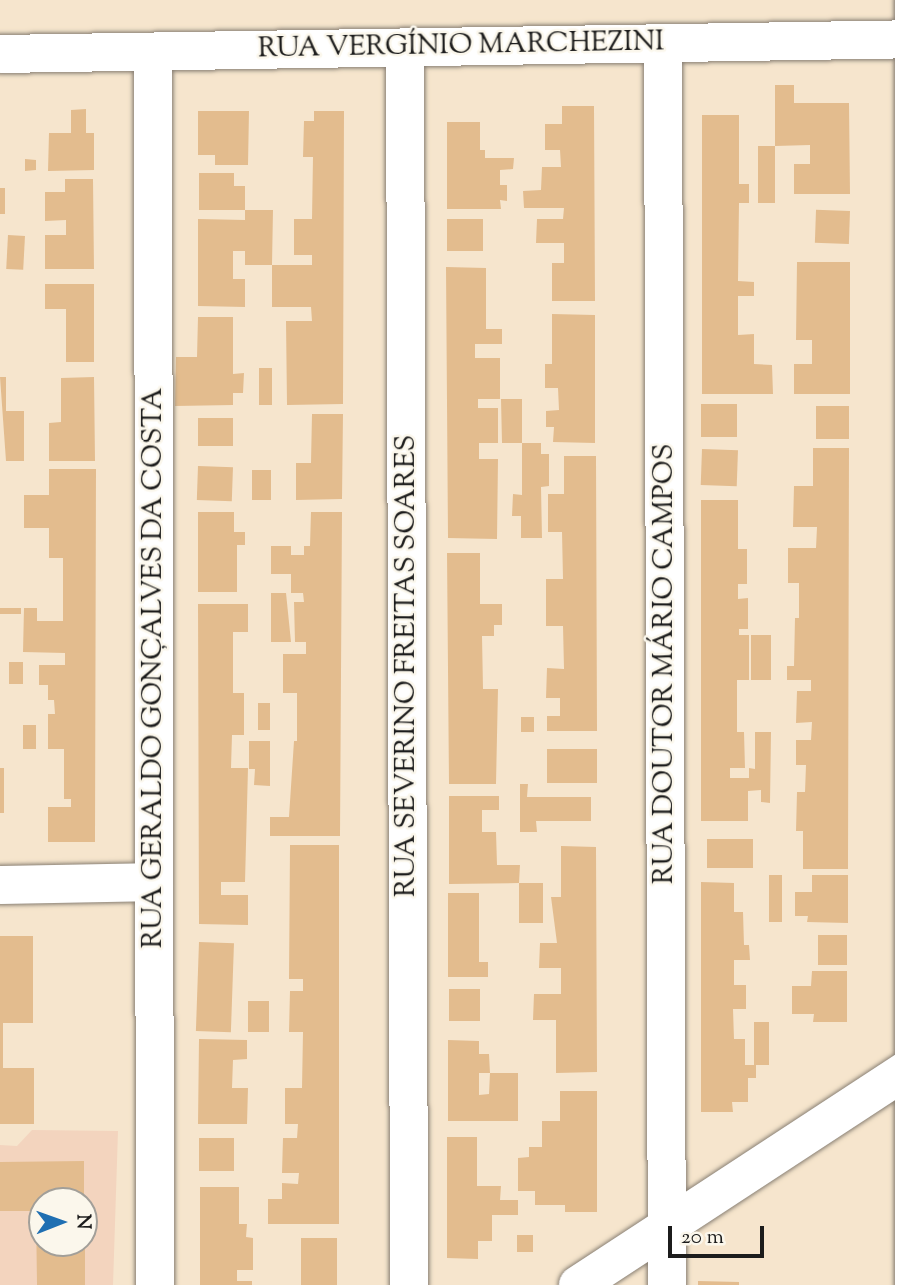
<!DOCTYPE html>
<html>
<head>
<meta charset="utf-8">
<style>
	body { margin:0 }
	#map { position:relative; width:923px; height:1285px; overflow:hidden; background:#f6e5cd; font-family:"Sorts Mill Goudy",serif }
	div>[style] { position:absolute }
	[style*='--x'] { left:calc(var(--x)*1px); top:calc(var(--y)*1px); width:calc(var(--w)*1px); rotate:calc(var(--a)*1deg) }
	.built>* { inset:0; background:#f3d4be }
	.building>* { inset:0; background:#e3bc8e; transform-origin:0 0 }
	.roads { filter:drop-shadow(0 0 2px #898074) drop-shadow(0 0 2px #898074) }
	.minor>* { height:38px; margin:-19px; padding:0 19px; transform-origin:19px; border-radius:19px; background:#fff }
	span { translate:-50% -50%; white-space:nowrap; text-align:center; line-height:1.15; -webkit-text-stroke:5px #fbf7ec; paint-order:stroke }
	.street-label { font-size:28px; color:#1c1c1c }
	.north { position:absolute; left:28px; top:1187px; width:70px; height:70px; box-sizing:border-box; background:#fbf7ec; border:2px solid #a29f99; border-radius:50%; rotate:89deg; font-size:19px; font-weight:700; line-height:28px; text-align:center; color:#1c1c1c }
	.north::after { content:''; display:block; margin:auto; width:24px; height:32px; background:#1f6fb2; clip-path:polygon(50% 0,100% 100%,50% 72%,0 100%) }
	.scale { position:absolute; left:668px; top:1226px; width:96px; height:32px; box-sizing:border-box; border:4px solid #1c1c1c; border-top:0; padding-left:9px; font-size:21px; line-height:24px; white-space:nowrap; color:#1c1c1c; -webkit-text-stroke:5px #fbf7ec; paint-order:stroke }
</style>
</head>
<body>
<div id="map">
	<div class="built">
		<i style="clip-path:polygon(evenodd,32px 1130px,118px 1131px,113px 1285px,0 1285px,0 1145px,17px 1146px,32px 1130px,42px 1201px,84px 1201px,84px 1243px,42px 1243px,42px 1201px)"></i>
	</div>
	<div class="building">
		<i style="clip-path:polygon(775px 85px,794px 85px,794px 103px,849px 103px,850px 194px,794px 194px,794px 164px,810px 164px,810px 145px,775px 146px)"></i>
		<i style="clip-path:polygon(562px 106px,594px 106px,595px 301px,552px 301px,552px 263px,564px 263px,564px 243px,536px 243px,537px 219px,563px 219px,564px 208px,524px 208px,523px 191px,541px 190px,542px 167px,561px 167px,560px 150px,545px 150px,545px 124px,562px 124px)"></i>
		<i style="clip-path:polygon(86px 109px,86px 133px,94px 133px,94px 170px,48px 171px,49px 133px,71px 133px,71px 110px)"></i>
		<i style="clip-path:polygon(198px 111px,249px 111px,248px 165px,215px 165px,215px 155px,198px 155px)"></i>
		<i style="clip-path:polygon(314px 111px,344px 111px,343px 404px,287px 405px,286px 321px,312px 321px,311px 307px,272px 307px,272px 265px,312px 265px,312px 255px,294px 255px,294px 219px,312px 219px,313px 157px,303px 157px,304px 121px,314px 121px)"></i>
		<i style="clip-path:polygon(702px 115px,739px 115px,739px 184px,749px 184px,749px 203px,739px 203px,738px 281px,754px 282px,754px 296px,738px 296px,738px 335px,754px 334px,754px 364px,772px 365px,773px 394px,702px 394px)"></i>
		<i style="clip-path:polygon(447px 122px,480px 122px,480px 150px,485px 150px,485px 158px,514px 158px,513px 169px,500px 170px,500px 185px,507px 185px,507px 201px,500px 200px,501px 209px,447px 209px)"></i>
		<i style="left:758px;top:146px;width:17px;height:57px"></i>
		<i style="clip-path:polygon(25px 159px,36px 160px,36px 170px,25px 171px)"></i>
		<i style="clip-path:polygon(199px 173px,234px 173px,234px 186px,245px 186px,245px 210px,273px 210px,272px 265px,245px 265px,245px 251px,233px 251px,233px 279px,245px 279px,245px 307px,198px 306px,198px 219px,245px 220px,245px 210px,199px 210px)"></i>
		<i style="clip-path:polygon(65px 179px,93px 179px,94px 269px,45px 269px,45px 235px,66px 235px,66px 220px,45px 221px,45px 192px,65px 192px)"></i>
		<i style="left:0;top:188px;width:5px;height:26px"></i>
		<i style="left:850px;top:211px;width:33px;height:34px;rotate:92deg"></i>
		<i style="left:447px;top:219px;width:36px;height:32px"></i>
		<i style="left:8px;top:235px;width:17px;height:34px;rotate:3deg"></i>
		<i style="clip-path:polygon(797px 262px,850px 262px,850px 394px,794px 394px,794px 364px,812px 364px,812px 340px,796px 340px)"></i>
		<i style="clip-path:polygon(446px 267px,486px 268px,486px 329px,502px 329px,502px 344px,475px 344px,475px 358px,500px 358px,500px 399px,478px 399px,478px 408px,498px 408px,498px 443px,479px 443px,479px 459px,498px 459px,497px 539px,448px 538px)"></i>
		<i style="clip-path:polygon(45px 284px,94px 284px,94px 362px,66px 362px,66px 309px,45px 309px)"></i>
		<i style="clip-path:polygon(552px 314px,595px 315px,595px 443px,553px 442px,554px 427px,546px 427px,546px 411px,559px 410px,558px 388px,545px 388px,545px 364px,552px 364px)"></i>
		<i style="clip-path:polygon(198px 317px,233px 317px,233px 374px,244px 373px,243px 393px,233px 393px,233px 405px,175px 406px,176px 357px,197px 357px)"></i>
		<i style="left:259px;top:368px;width:13px;height:37px"></i>
		<i style="clip-path:polygon(0 377px,6px 377px,6px 411px,24px 411px,24px 461px,6px 461px)"></i>
		<i style="clip-path:polygon(94px 377px,95px 461px,49px 461px,49px 423px,61px 422px,61px 378px)"></i>
		<i style="clip-path:polygon(501px 399px,522px 399px,522px 443px,541px 443px,541px 454px,549px 454px,549px 486px,541px 487px,542px 538px,521px 538px,521px 516px,512px 516px,513px 494px,522px 495px,522px 443px,502px 443px)"></i>
		<i style="left:701px;top:404px;width:36px;height:33px"></i>
		<i style="left:816px;top:406px;width:33px;height:33px"></i>
		<i style="clip-path:polygon(312px 414px,343px 414px,342px 499px,296px 500px,296px 463px,311px 463px)"></i>
		<i style="left:198px;top:418px;width:35px;height:28px"></i>
		<i style="clip-path:polygon(813px 448px,849px 448px,848px 869px,803px 869px,803px 831px,796px 831px,797px 792px,805px 792px,806px 765px,796px 765px,796px 740px,811px 740px,812px 722px,796px 723px,797px 691px,811px 691px,811px 680px,787px 680px,787px 666px,794px 666px,795px 618px,799px 618px,799px 583px,788px 583px,788px 548px,816px 548px,817px 527px,793px 527px,794px 486px,813px 486px)"></i>
		<i style="left:702px;top:449px;width:36px;height:36px;rotate:2deg"></i>
		<i style="clip-path:polygon(564px 456px,596px 456px,597px 731px,547px 731px,547px 716px,560px 716px,560px 698px,546px 698px,547px 668px,564px 669px,563px 626px,546px 626px,546px 579px,563px 579px,562px 532px,548px 532px,548px 494px,564px 494px)"></i>
		<i style="left:198px;top:466px;width:35px;height:34px;rotate:2deg"></i>
		<i style="clip-path:polygon(49px 469px,96px 469px,95px 842px,48px 842px,48px 807px,71px 807px,71px 799px,64px 799px,64px 749px,48px 749px,48px 714px,55px 714px,54px 700px,48px 700px,48px 685px,39px 685px,39px 665px,65px 665px,65px 653px,23px 652px,24px 608px,37px 608px,37px 621px,63px 621px,63px 558px,49px 558px,49px 528px,24px 528px,24px 495px,49px 495px)"></i>
		<i style="left:252px;top:470px;width:19px;height:30px"></i>
		<i style="clip-path:polygon(701px 500px,738px 500px,738px 549px,747px 549px,747px 584px,738px 584px,738px 599px,748px 598px,748px 629px,739px 629px,739px 635px,749px 635px,749px 680px,737px 680px,737px 732px,744px 732px,745px 768px,730px 768px,730px 778px,749px 778px,749px 768px,755px 769px,755px 732px,771px 732px,770px 803px,761px 802px,761px 790px,748px 791px,748px 821px,701px 821px)"></i>
		<i style="clip-path:polygon(198px 512px,234px 512px,234px 532px,245px 532px,245px 545px,237px 545px,237px 592px,198px 592px)"></i>
		<i style="clip-path:polygon(311px 512px,342px 512px,340px 836px,270px 836px,270px 817px,289px 817px,294px 741px,297px 741px,297px 693px,283px 693px,283px 654px,306px 654px,306px 642px,295px 642px,294px 602px,304px 602px,303px 593px,291px 593px,291px 574px,271px 574px,271px 546px,291px 546px,291px 555px,304px 555px,304px 546px,310px 546px)"></i>
		<i style="clip-path:polygon(447px 553px,480px 553px,480px 604px,502px 604px,502px 625px,494px 625px,494px 636px,482px 636px,483px 689px,498px 689px,496px 784px,449px 784px)"></i>
		<i style="clip-path:polygon(271px 593px,286px 593px,291px 642px,271px 642px)"></i>
		<i style="clip-path:polygon(198px 604px,248px 604px,248px 632px,233px 632px,233px 693px,244px 693px,244px 735px,232px 735px,231px 768px,248px 768px,245px 882px,221px 882px,221px 895px,248px 895px,248px 925px,199px 924px)"></i>
		<i style="left:0;top:608px;width:21px;height:6px"></i>
		<i style="left:751px;top:635px;width:20px;height:45px"></i>
		<i style="left:9px;top:662px;width:14px;height:22px"></i>
		<i style="left:258px;top:703px;width:12px;height:27px"></i>
		<i style="left:521px;top:717px;width:13px;height:15px"></i>
		<i style="left:23px;top:725px;width:13px;height:24px"></i>
		<i style="clip-path:polygon(249px 741px,270px 741px,270px 786px,254px 785px,255px 769px,249px 769px)"></i>
		<i style="left:547px;top:749px;width:50px;height:34px"></i>
		<i style="left:0;top:768px;width:4px;height:45px"></i>
		<i style="clip-path:polygon(520px 784px,528px 784px,527px 797px,591px 797px,591px 821px,536px 821px,537px 832px,520px 832px)"></i>
		<i style="clip-path:polygon(449px 796px,499px 796px,499px 810px,482px 810px,482px 832px,496px 832px,497px 865px,520px 865px,519px 883px,449px 884px)"></i>
		<i style="left:707px;top:839px;width:46px;height:29px"></i>
		<i style="clip-path:polygon(290px 845px,339px 845px,339px 1224px,268px 1224px,268px 1199px,282px 1199px,282px 1183px,298px 1184px,299px 1173px,282px 1173px,283px 1138px,297px 1138px,298px 1124px,285px 1124px,285px 1088px,302px 1088px,303px 1032px,289px 1032px,290px 991px,303px 991px,303px 979px,289px 979px)"></i>
		<i style="clip-path:polygon(561px 846px,596px 847px,597px 1072px,556px 1073px,556px 1020px,533px 1020px,534px 994px,561px 994px,561px 968px,539px 968px,540px 943px,557px 943px,551px 897px,561px 897px)"></i>
		<i style="left:769px;top:875px;width:13px;height:47px"></i>
		<i style="clip-path:polygon(812px 875px,848px 875px,848px 923px,807px 922px,808px 916px,795px 916px,795px 892px,812px 892px)"></i>
		<i style="clip-path:polygon(701px 882px,734px 883px,734px 912px,743px 912px,744px 945px,749px 945px,750px 960px,734px 960px,734px 985px,746px 985px,746px 1009px,733px 1009px,734px 1039px,745px 1039px,745px 1065px,756px 1065px,756px 1078px,748px 1078px,748px 1102px,732px 1102px,733px 1112px,701px 1112px)"></i>
		<i style="left:519px;top:883px;width:24px;height:40px"></i>
		<i style="clip-path:polygon(448px 893px,479px 893px,479px 962px,488px 962px,488px 977px,448px 977px)"></i>
		<i style="left:818px;top:935px;width:29px;height:30px"></i>
		<i style="clip-path:polygon(0 936px,33px 936px,33px 1023px,3px 1023px,3px 1068px,34px 1068px,34px 1124px,0 1124px)"></i>
		<i style="left:199px;top:942px;width:35px;height:89px;rotate:2deg"></i>
		<i style="clip-path:polygon(812px 971px,847px 971px,847px 1022px,813px 1022px,814px 1014px,792px 1014px,792px 986px,811px 986px)"></i>
		<i style="left:449px;top:989px;width:31px;height:32px"></i>
		<i style="left:248px;top:1001px;width:21px;height:31px"></i>
		<i style="left:754px;top:1022px;width:15px;height:43px"></i>
		<i style="clip-path:polygon(199px 1039px,247px 1040px,247px 1059px,233px 1060px,232px 1088px,248px 1088px,247px 1124px,198px 1124px)"></i>
		<i style="clip-path:polygon(448px 1040px,479px 1041px,479px 1054px,489px 1054px,490px 1073px,479px 1073px,479px 1095px,489px 1094px,490px 1073px,518px 1073px,518px 1121px,448px 1121px)"></i>
		<i style="clip-path:polygon(560px 1091px,597px 1091px,597px 1212px,565px 1212px,565px 1205px,535px 1205px,535px 1191px,518px 1191px,518px 1158px,529px 1157px,529px 1147px,542px 1147px,542px 1121px,560px 1121px)"></i>
		<i style="clip-path:polygon(447px 1137px,477px 1137px,477px 1186px,501px 1186px,500px 1200px,518px 1200px,518px 1215px,492px 1215px,492px 1241px,478px 1241px,478px 1259px,447px 1258px)"></i>
		<i style="left:199px;top:1138px;width:35px;height:33px"></i>
		<i style="clip-path:polygon(84px 1161px,84px 1201px,42px 1201px,42px 1243px,85px 1243px,85px 1285px,37px 1285px,36px 1211px,0 1211px,0 1162px)"></i>
		<i style="clip-path:polygon(200px 1187px,239px 1187px,239px 1224px,247px 1224px,246px 1237px,253px 1238px,253px 1270px,237px 1270px,237px 1281px,252px 1281px,252px 1285px,200px 1285px)"></i>
		<i style="left:517px;top:1235px;width:16px;height:17px"></i>
		<i style="left:301px;top:1238px;width:36px;height:47px"></i>
		<i style="clip-path:polygon(698px 1281px,739px 1282px,739px 1285px,698px 1285px)"></i>
	</div>
	<div class="roads">
		<div class="minor">
			<i style="--x:663;--y:43;--w:1242;--a:89.82"></i>
			<i style="--x:405;--y:47;--w:1238;--a:89.81"></i>
			<i style="--x:153;--y:52;--w:1233;--a:89.91"></i>
			<i style="--x:0;--y:54;--w:923;--a:-0.93"></i>
			<i style="--x:0;--y:885;--w:154;--a:-1.1"></i>
			<i style="--x:578;--y:1285;--w:412;--a:-33.2"></i>
			<i style="--x:914;--y:1285;--w:1285;--a:-90"></i>
		</div>
	</div>
	<div class="street-label">
		<span style="left:461px;top:46px;rotate:-1deg">RUA VERGÍNIO MARCHEZINI</span>
		<span style="left:665px;top:664px;rotate:-90deg">RUA DOUTOR MÁRIO CAMPOS</span>
		<span style="left:407px;top:666px;rotate:-90deg">RUA SEVERINO FREITAS SOARES</span>
		<span style="left:154px;top:668px;rotate:-90deg">RUA GERALDO GONÇALVES DA COSTA</span>
	</div>
	<div class="north">N</div>
	<div class="scale">20 m</div>
</div>
</body>
</html>
